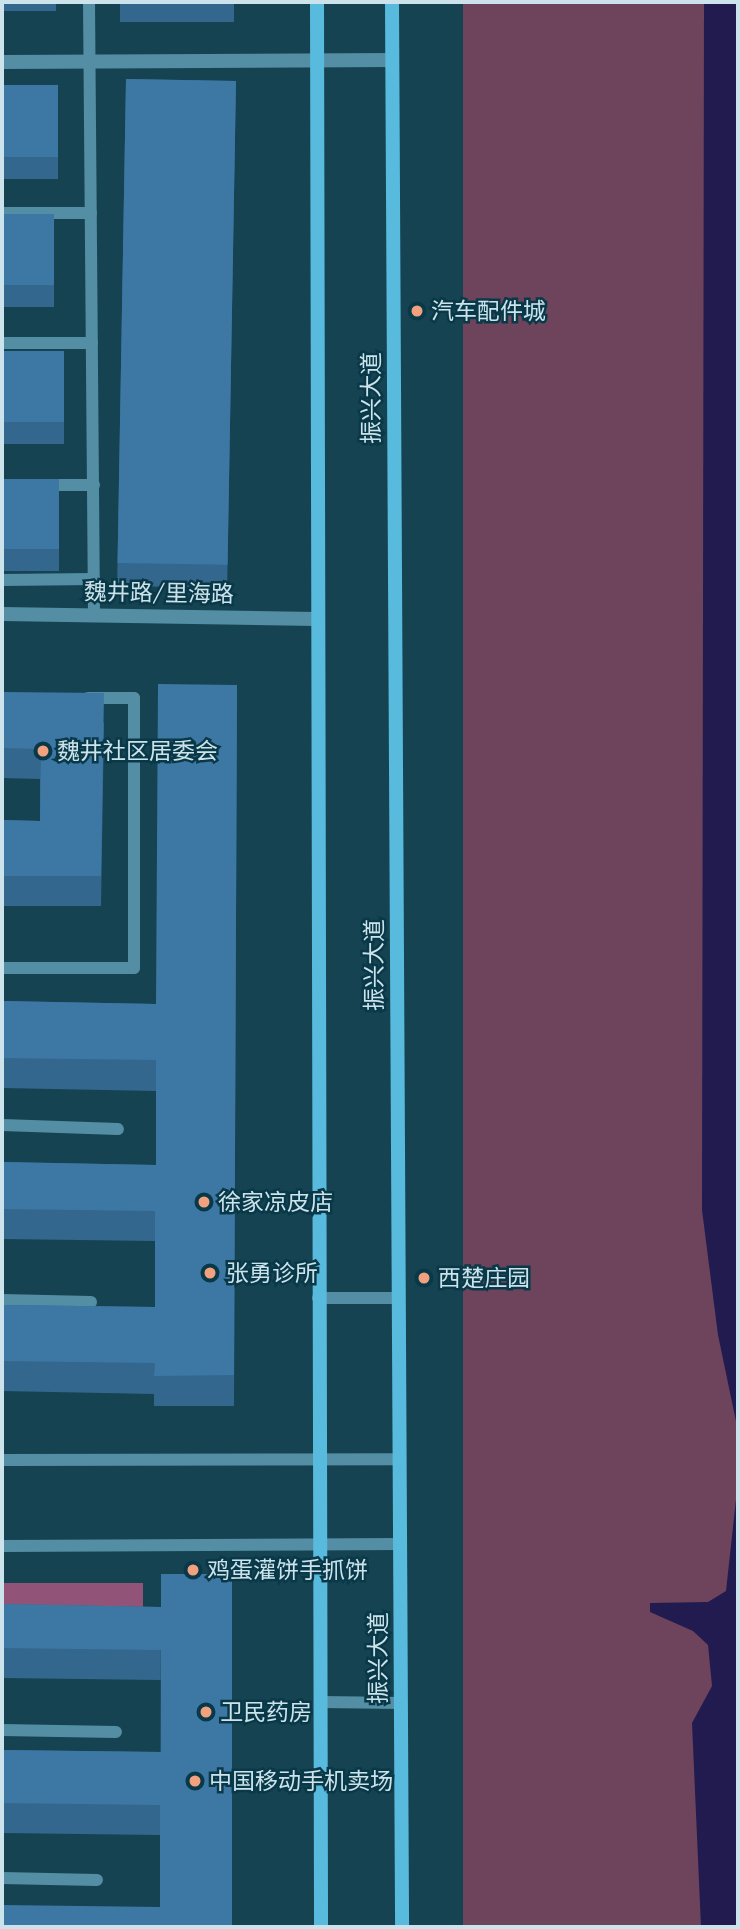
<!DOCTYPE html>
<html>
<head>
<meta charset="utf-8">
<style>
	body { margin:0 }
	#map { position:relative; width:740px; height:1929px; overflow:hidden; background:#164352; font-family:Quicksand,"Noto Sans SC",sans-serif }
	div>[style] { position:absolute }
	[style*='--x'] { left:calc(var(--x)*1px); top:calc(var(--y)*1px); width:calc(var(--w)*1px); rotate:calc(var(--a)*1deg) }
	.green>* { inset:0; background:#6d445c; transform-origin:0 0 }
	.forest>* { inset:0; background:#915478; transform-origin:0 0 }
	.water>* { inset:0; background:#221b50 }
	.service>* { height:12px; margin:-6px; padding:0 6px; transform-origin:6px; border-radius:6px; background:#548ea4 }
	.minor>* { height:14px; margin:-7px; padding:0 7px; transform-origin:7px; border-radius:7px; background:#548ea4 }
	.tertiary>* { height:14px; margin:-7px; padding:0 7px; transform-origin:7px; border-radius:7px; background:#548ea4 }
	.secondary>* { height:14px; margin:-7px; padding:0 7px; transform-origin:7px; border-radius:7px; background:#58bbde }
	.wall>* { inset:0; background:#34678e; transform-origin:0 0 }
	.building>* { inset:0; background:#3d78a5; transform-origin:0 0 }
	.dots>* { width:19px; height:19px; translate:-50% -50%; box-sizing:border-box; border:4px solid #093948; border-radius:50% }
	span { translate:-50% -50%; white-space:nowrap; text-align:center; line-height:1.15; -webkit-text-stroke:5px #093948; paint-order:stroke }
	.poi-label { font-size:23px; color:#cce3ec }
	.left { translate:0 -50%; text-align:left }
	.street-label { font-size:23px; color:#cce3ec }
	.frame { position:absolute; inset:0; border:4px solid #cce3ec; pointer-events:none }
</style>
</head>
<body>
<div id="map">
	<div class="green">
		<i style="left:463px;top:2px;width:275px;height:1925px"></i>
	</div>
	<div class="forest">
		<i style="left:143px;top:1583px;width:52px;height:141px;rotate:90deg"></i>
	</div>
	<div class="water">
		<i style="clip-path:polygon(704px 2px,738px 2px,738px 1431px,718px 1335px,702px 1210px)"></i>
		<i style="clip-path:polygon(738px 1481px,738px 1927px,701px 1927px,692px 1723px,712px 1686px,708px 1645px,693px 1631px,650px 1612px,650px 1603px,708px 1602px,726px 1591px)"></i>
	</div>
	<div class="service">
		<i style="--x:89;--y:2;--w:612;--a:89.53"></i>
		<i style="--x:2;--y:213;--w:89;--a:0"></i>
		<i style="--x:2;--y:343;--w:90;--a:0"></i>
		<i style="--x:44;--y:485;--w:50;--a:0"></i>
		<i style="--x:2;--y:580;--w:92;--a:-0.6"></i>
		<i style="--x:2;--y:968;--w:132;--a:0"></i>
		<i style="--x:134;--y:968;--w:270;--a:-90"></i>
		<i style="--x:134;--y:698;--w:46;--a:180"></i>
		<i style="--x:2;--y:1125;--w:116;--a:2"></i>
		<i style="--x:318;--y:1298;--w:81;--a:0"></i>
		<i style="--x:2;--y:1300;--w:89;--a:1.3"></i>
		<i style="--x:2;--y:1460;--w:398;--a:-0.1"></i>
		<i style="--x:2;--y:1546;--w:398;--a:-0.3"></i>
		<i style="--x:320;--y:1702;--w:81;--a:0.7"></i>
		<i style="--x:2;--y:1730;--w:114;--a:1"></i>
		<i style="--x:2;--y:1878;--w:95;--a:1.2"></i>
	</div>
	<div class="minor">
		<i style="--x:2;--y:62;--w:390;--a:-0.3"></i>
	</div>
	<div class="tertiary">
		<i style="--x:2;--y:614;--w:314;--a:0.9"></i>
	</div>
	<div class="secondary">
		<i style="--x:317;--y:2;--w:1925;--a:89.88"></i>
		<i style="--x:392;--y:2;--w:1925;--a:89.7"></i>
	</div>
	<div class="wall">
		<i style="left:2px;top:2px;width:54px;height:9px"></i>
		<i style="left:120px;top:2px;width:114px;height:20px"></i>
		<i style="left:126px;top:79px;width:110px;height:507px;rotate:1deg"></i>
		<i style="left:2px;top:85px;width:56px;height:94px"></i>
		<i style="left:2px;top:214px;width:52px;height:93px"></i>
		<i style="left:2px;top:351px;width:62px;height:93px"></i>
		<i style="left:2px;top:479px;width:57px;height:92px"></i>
		<i style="clip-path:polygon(237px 685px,234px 1406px,154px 1406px,154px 1394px,2px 1391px,2px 1305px,155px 1307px,155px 1241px,2px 1239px,2px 1162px,156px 1165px,156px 1091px,2px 1088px,2px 1001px,156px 1004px)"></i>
		<i style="clip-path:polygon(2px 692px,104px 723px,101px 906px,2px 906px,2px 820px,40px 821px,40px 779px,2px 778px)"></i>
		<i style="clip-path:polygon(2px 1604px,161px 1607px,160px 1907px,160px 1835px,2px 1833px,2px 1750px,161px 1752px,161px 1680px,2px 1678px)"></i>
	</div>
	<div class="building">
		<i style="left:126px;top:79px;width:110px;height:484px;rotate:1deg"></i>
		<i style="left:2px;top:85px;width:56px;height:72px"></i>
		<i style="left:2px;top:214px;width:52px;height:71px"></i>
		<i style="left:2px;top:351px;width:62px;height:71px"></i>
		<i style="left:2px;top:479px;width:57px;height:70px"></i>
		<i style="clip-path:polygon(158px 684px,237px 685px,234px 1375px,154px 1376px,155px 1363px,2px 1361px,2px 1305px,155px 1307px,155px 1211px,2px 1209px,2px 1162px,156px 1165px,156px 1060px,2px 1058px,2px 1001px,156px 1004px)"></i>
		<i style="clip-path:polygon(2px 692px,104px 693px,101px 876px,2px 876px,2px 820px,40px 821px,41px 749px,2px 748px)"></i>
		<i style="clip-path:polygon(161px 1574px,232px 1574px,232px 1927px,2px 1927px,2px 1905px,160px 1907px,160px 1805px,2px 1803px,2px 1750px,161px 1752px,161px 1650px,2px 1648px,2px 1604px,161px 1607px)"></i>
	</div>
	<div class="dots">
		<i style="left:417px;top:311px;background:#f2a17e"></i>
		<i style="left:43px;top:751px;background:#f2a17e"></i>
		<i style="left:204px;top:1202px;background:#f2a17e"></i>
		<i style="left:210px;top:1273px;background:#f2a17e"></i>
		<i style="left:424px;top:1278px;background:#f2a17e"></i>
		<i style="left:193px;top:1570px;background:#f2a17e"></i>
		<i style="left:206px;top:1712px;background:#f2a17e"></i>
		<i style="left:195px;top:1781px;background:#f2a17e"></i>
	</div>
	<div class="poi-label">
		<span class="left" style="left:431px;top:311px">汽车配件城</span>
		<span class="left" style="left:57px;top:751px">魏井社区居委会</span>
		<span class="left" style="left:218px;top:1202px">徐家凉皮店</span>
		<span class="left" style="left:226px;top:1273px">张勇诊所</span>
		<span class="left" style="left:438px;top:1278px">西楚庄园</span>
		<span class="left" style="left:207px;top:1570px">鸡蛋灌饼手抓饼</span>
		<span class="left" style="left:220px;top:1712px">卫民药房</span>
		<span class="left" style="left:209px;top:1781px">中国移动手机卖场</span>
	</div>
	<div class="street-label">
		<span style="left:371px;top:398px;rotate:-90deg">振兴大道</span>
		<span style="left:159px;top:593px;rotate:1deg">魏井路/里海路</span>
		<span style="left:374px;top:965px;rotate:-90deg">振兴大道</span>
		<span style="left:378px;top:1658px;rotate:-90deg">振兴大道</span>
	</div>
	<div class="frame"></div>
</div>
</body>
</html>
